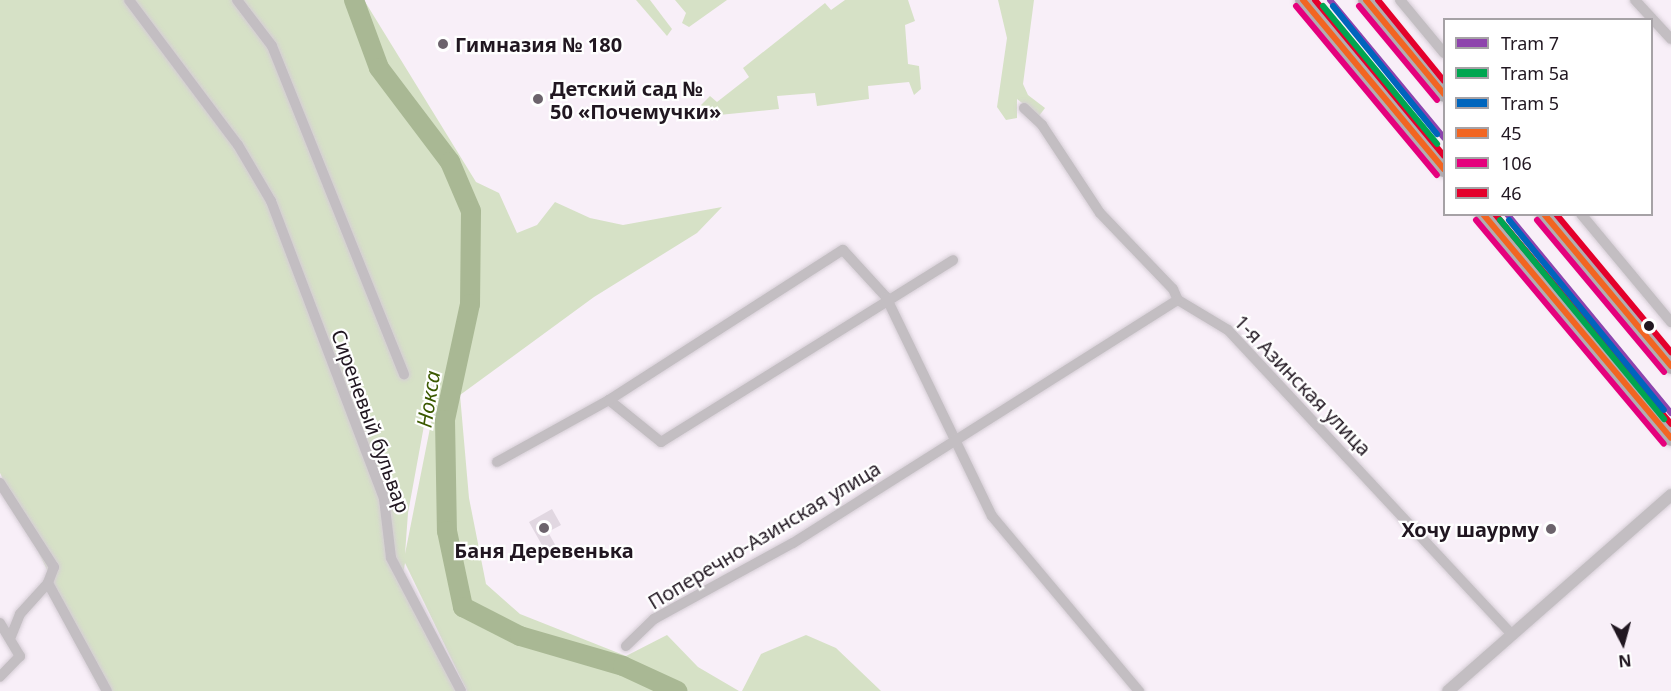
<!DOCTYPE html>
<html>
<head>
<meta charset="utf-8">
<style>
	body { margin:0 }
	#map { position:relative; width:1671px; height:691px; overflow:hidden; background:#f8eff8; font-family:"Noto Sans",sans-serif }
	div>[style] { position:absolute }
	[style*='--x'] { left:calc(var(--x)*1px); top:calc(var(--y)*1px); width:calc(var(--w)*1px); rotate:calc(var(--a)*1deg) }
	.green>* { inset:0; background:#d6e1c6 }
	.river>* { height:20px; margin:-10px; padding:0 10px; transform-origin:10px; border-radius:10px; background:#a9b894 }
	.building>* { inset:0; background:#e1d7e1 }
	.roads { filter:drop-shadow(0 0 2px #d5cdd5) drop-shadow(0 0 2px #d5cdd5) }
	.minor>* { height:10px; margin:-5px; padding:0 5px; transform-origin:5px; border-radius:5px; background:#c3bec2 }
	.tertiary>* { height:12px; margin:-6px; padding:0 6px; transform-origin:6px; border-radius:6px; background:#c3bec2 }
	.primary>* { height:16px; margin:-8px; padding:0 8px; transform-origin:8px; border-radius:8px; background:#b2adb2 }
	.bus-1>* { height:6px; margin:-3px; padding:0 3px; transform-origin:3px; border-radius:3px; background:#f26522 }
	.bus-2>* { height:6px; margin:-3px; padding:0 3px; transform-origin:3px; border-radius:3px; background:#e5007d }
	.bus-3>* { height:6px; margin:-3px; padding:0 3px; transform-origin:3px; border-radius:3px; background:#e4002b }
	.tram-1>* { height:6px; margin:-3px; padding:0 3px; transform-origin:3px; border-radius:3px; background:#8e44ad }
	.tram-2>* { height:6px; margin:-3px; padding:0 3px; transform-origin:3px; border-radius:3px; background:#00a651 }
	.tram-3>* { height:6px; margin:-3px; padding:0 3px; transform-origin:3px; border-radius:3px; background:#0065bd }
	.dots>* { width:16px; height:16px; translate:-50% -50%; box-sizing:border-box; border:3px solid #fff; border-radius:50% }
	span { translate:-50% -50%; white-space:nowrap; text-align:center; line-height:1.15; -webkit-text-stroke:4.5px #fff; paint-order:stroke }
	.poi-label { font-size:20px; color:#211721; font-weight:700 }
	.left { translate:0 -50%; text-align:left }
	.right { translate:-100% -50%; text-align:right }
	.street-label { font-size:20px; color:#211721 }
	.water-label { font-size:21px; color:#3b5900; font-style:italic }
	.legend { position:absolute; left:1443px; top:18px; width:210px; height:198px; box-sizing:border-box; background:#fff; border:2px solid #a6a2a6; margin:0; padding:8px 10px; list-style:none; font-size:18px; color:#211721 }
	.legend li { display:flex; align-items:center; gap:12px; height:30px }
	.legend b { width:30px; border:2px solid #a6a2a6 }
	.north { position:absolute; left:1593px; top:613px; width:60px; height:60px; -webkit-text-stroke:4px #fff; paint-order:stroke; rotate:174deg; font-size:16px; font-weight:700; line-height:24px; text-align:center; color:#211721 }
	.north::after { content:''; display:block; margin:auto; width:21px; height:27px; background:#211721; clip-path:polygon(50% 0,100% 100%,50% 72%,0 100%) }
</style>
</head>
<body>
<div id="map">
	<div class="green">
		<i style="clip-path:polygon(evenodd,0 0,364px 0,476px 182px,499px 193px,517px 233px,537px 225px,555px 202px,590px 218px,623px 225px,722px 207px,697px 233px,594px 297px,460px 395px,469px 498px,486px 584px,520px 614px,626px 656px,667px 635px,698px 667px,739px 691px,467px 691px,405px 563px,403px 574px,464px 691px,106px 691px,0 473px,0 0,434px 371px,431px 423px,405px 554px,408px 513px,434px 371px)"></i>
		<i style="clip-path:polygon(636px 0,650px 0,672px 29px,667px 36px)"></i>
		<i style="clip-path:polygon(675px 0,727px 0,689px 27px,682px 23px,686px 13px)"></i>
		<i style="clip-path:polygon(845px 0,908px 0,915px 21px,905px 25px,908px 64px,919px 66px,921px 89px,914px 95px,909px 82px,868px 86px,869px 99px,817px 106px,815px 93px,777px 96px,779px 109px,709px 116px,701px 105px,710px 96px,717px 102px,749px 77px,743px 68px,825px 3px,831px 10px)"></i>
		<i style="clip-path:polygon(998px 0,1034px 0,1023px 84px,1028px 95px,1045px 108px,1039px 116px,1017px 99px,1017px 118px,1006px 120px,997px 107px,1007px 38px)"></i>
		<i style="clip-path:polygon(806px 635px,836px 648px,881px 691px,742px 691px,761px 654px)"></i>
	</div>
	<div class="river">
		<i style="--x:354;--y:0;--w:72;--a:69.8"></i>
		<i style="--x:379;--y:68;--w:118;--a:52.9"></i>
		<i style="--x:450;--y:162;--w:53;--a:66.8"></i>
		<i style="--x:471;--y:211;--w:93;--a:90.6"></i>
		<i style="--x:470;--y:304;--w:119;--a:102.2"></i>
		<i style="--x:445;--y:420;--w:111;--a:89"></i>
		<i style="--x:447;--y:531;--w:78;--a:78.1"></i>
		<i style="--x:463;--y:607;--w:64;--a:27"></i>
		<i style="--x:520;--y:636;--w:107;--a:16.2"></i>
		<i style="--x:623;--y:666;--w:60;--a:24.8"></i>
	</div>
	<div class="building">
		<i style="clip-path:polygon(552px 509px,561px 525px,548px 532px,557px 548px,547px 554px,529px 522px)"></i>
	</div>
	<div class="roads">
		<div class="minor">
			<i style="--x:129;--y:0;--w:181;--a:53.1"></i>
			<i style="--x:238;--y:145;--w:65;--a:59.5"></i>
			<i style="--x:271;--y:201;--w:319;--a:69.2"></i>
			<i style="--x:384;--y:499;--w:59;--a:83.2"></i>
			<i style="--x:391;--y:558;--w:150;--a:62.2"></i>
			<i style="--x:237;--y:0;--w:58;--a:52.7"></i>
			<i style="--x:272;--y:46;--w:354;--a:68.1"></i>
			<i style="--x:1400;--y:0;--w:69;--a:50.3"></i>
			<i style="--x:1635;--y:0;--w:53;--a:47.3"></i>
			<i style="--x:1024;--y:108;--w:25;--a:43"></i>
			<i style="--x:1042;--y:125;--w:105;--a:56.6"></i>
			<i style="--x:1100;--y:213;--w:105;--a:46.2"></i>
			<i style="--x:1173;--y:289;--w:12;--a:66"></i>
			<i style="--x:1178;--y:300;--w:58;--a:31"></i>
			<i style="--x:1228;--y:330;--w:417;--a:47"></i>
			<i style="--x:1581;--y:214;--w:141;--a:50.2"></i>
			<i style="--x:609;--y:400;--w:67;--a:38.9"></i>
			<i style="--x:661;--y:442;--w:344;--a:-31.9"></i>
			<i style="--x:497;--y:462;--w:128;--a:-29"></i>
			<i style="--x:609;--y:400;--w:278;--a:-32.7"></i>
			<i style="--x:843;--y:250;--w:64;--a:47.5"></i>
			<i style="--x:886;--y:297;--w:243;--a:64.2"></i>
			<i style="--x:992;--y:516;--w:229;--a:50"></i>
			<i style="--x:0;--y:483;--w:100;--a:57.3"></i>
			<i style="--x:54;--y:567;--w:17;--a:111"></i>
			<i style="--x:48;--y:583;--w:42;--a:132.1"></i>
			<i style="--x:20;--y:614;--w:24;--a:112"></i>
			<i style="--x:48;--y:583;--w:123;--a:61.4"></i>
			<i style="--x:0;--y:623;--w:39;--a:59"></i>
			<i style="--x:20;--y:656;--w:29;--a:134"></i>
			<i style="--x:626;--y:646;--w:39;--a:-44"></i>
			<i style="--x:654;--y:619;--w:158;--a:-28.7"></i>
			<i style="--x:793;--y:543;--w:455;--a:-32.3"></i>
		</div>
		<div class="tertiary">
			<i style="--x:1448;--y:691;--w:297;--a:-41.3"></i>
		</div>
		<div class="primary">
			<i style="--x:1303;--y:0;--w:220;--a:50.2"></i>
			<i style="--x:1366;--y:0;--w:122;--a:50.3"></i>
			<i style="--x:1483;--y:214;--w:292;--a:50"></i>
			<i style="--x:1544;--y:214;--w:198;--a:50.1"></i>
		</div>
	</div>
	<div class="bus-1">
		<i style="--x:1303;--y:0;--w:220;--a:50.2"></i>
		<i style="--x:1366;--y:0;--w:122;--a:50.3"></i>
		<i style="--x:1483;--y:214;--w:292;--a:50"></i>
		<i style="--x:1544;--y:214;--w:198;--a:50.1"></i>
	</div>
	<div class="bus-2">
		<i style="--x:1296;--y:6;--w:220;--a:50.2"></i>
		<i style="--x:1359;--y:6;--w:122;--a:50.3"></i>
		<i style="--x:1476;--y:220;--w:292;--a:50"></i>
		<i style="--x:1537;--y:220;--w:198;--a:50.1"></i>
	</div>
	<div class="bus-3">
		<i style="--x:1315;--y:0;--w:202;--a:50.4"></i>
		<i style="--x:1378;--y:0;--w:104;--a:50.8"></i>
		<i style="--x:1495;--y:214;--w:274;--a:50"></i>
		<i style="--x:1556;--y:214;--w:180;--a:50.2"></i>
	</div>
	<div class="tram-1">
		<i style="--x:1330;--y:0;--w:179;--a:50.4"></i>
		<i style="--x:1507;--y:214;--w:258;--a:50.5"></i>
	</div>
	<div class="tram-2">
		<i style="--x:1323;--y:6;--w:179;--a:50.4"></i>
		<i style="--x:1500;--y:220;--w:258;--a:50.5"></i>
	</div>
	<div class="tram-3">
		<i style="--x:1333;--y:6;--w:165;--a:50.9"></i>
		<i style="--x:1509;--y:220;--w:245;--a:50.8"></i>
	</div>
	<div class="dots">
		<i style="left:443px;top:44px;background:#6c636c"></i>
		<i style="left:538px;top:99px;background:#6c636c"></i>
		<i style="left:1649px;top:326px;background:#211721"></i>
		<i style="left:544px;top:528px;background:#6c636c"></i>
		<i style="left:1551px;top:529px;background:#6c636c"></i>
	</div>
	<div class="poi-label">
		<span class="left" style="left:455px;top:44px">Гимназия № 180</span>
		<span class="left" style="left:550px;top:100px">Детский сад №<br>50 «Почемучки»</span>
		<span class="right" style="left:1539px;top:529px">Хочу шаурму</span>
		<span style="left:544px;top:550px">Баня Деревенька</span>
	</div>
	<div class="street-label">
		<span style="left:1303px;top:385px;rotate:46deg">1-я Азинская улица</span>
		<span style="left:371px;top:421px;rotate:70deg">Сиреневый бульвар</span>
		<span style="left:764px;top:535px;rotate:-31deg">Поперечно-Азинская улица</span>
	</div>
	<div class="water-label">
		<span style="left:428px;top:399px;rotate:-81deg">Нокса</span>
	</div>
	<ul class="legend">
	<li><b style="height:8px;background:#8e44ad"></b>Tram 7</li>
	<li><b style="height:8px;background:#00a651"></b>Tram 5а</li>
	<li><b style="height:8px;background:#0065bd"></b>Tram 5</li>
	<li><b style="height:8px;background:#f26522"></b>45</li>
	<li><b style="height:8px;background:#e5007d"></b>106</li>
	<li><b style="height:8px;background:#e4002b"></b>46</li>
	</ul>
	<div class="north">N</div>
</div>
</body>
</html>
